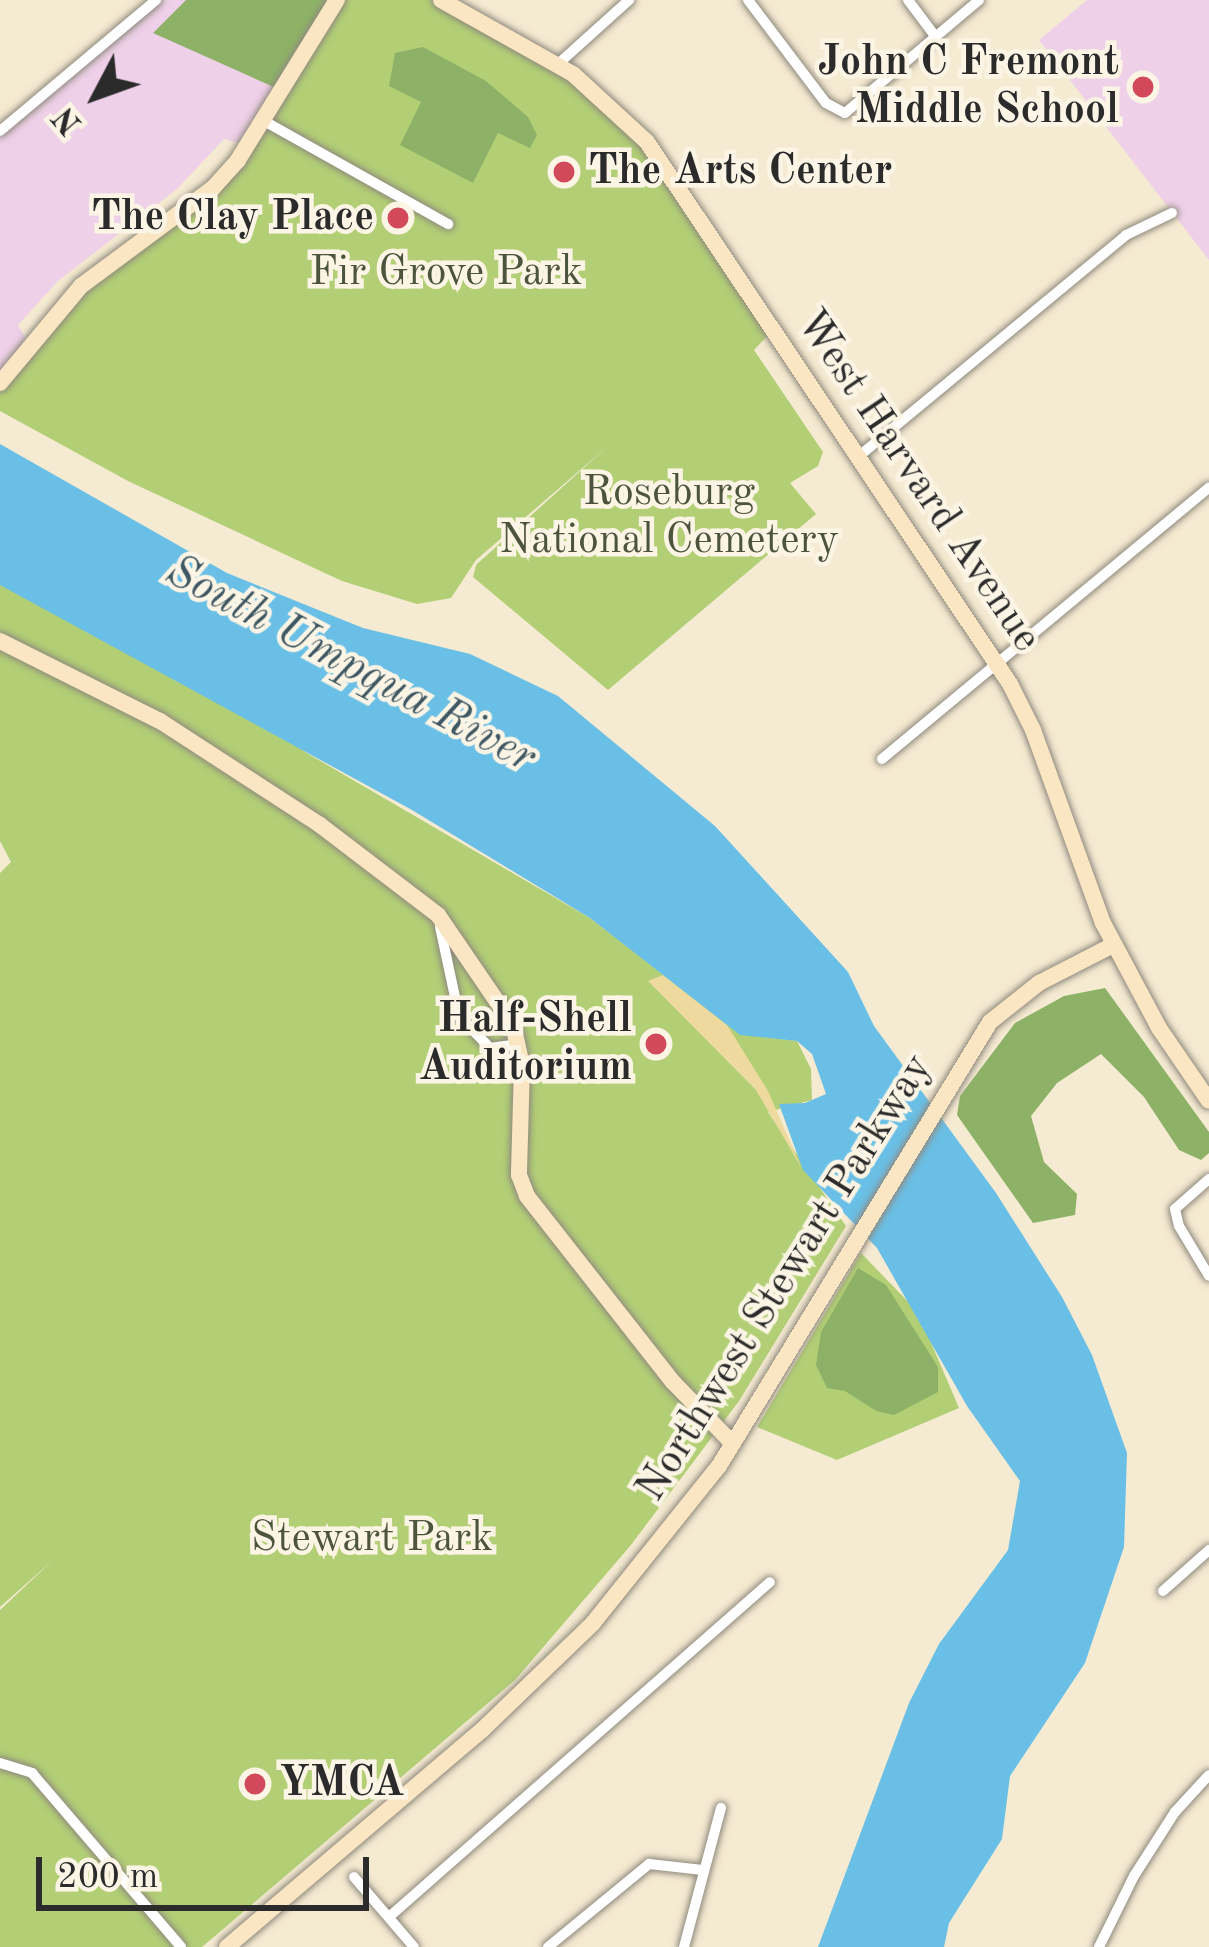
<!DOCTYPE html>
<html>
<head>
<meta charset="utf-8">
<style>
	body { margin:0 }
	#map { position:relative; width:1209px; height:1947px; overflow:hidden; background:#f5ead2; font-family:"Old Standard TT",serif }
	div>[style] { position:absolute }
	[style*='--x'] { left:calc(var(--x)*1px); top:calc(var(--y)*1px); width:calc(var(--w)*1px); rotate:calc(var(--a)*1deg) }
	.built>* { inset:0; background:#eed0e8 }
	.green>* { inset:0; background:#b2cf76 }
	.forest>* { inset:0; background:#8db267 }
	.sand>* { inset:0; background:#eeda9e }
	.water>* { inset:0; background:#6abfe6 }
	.roads { filter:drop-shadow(0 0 3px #908a7e) drop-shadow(0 0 3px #908a7e) }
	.street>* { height:10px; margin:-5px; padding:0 5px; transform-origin:5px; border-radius:5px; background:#fff }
	.secondary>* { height:16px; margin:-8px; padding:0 8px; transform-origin:8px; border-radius:8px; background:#fbe6c4 }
	.dots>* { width:33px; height:33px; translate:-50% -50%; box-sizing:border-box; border:6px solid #fcf5e5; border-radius:50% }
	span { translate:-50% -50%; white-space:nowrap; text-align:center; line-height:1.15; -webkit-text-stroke:9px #fcf5e5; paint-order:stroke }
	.poi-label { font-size:42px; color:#2b2b2b; font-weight:700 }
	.right { translate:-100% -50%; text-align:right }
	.left { translate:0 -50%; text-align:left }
	.park-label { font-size:42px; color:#4d543e }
	.street-label { font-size:42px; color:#2b2b2b }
	.water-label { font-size:45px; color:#3e5763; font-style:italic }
	.north { position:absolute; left:36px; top:36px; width:120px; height:120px; -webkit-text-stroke:9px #fcf5e5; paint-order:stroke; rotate:229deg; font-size:33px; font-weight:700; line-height:48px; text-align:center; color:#2b2b2b }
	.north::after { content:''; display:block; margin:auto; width:42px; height:54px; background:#2b2b2b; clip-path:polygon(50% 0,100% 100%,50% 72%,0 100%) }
	.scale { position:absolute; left:36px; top:1857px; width:333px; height:54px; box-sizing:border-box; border:6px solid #2b2b2b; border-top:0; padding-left:15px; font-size:36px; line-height:42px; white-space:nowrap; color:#2b2b2b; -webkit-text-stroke:9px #fcf5e5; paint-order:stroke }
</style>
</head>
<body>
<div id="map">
	<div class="built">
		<i style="clip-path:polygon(155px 0,337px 0,249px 146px,224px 139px,177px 189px,58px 281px,18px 325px,29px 344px,0 383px,0 131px)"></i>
		<i style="clip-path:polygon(1087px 0,1209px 0,1209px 260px,1039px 40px)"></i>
	</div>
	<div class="green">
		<i style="clip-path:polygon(336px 0,442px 0,619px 111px,774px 329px,754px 350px,823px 452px,818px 466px,790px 483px,816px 514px,608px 690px,473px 577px,476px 565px,608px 446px,476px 560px,451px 598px,417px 604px,342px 581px,128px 481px,0 411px,0 384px,81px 286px,227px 172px)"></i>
		<i style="clip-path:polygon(0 531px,305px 752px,590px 918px,740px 1034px,797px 1041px,811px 1069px,812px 1100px,768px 1112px,846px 1226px,739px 1401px,631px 1545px,515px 1680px,202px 1947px,0 1947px,0 1610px,53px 1560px,0 1607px,0 873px,11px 862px,0 841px)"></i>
		<i style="clip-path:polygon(861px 1253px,918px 1312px,959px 1408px,837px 1460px,757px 1427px)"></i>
	</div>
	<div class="forest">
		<i style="clip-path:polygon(186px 0,328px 0,276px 88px,153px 33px)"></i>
		<i style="clip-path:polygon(423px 47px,486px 81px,528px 117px,537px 135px,530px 148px,498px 133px,473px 183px,400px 145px,421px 102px,389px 86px,395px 53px)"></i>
		<i style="clip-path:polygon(1105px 988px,1209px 1132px,1209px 1153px,1201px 1160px,1179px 1150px,1144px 1097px,1101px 1054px,1057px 1083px,1031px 1116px,1044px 1162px,1077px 1194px,1075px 1215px,1033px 1223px,957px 1115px,960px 1096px,1015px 1023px,1064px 996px)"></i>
		<i style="clip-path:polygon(858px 1268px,886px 1285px,938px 1367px,938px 1392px,894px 1415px,876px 1411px,845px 1391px,827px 1388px,816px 1365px,821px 1332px)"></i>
	</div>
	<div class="sand">
		<i style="clip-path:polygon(663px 975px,727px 1025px,768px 1091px,801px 1167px,756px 1090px,648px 981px)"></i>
	</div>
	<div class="water">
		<i style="clip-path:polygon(0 444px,227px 573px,363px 628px,470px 654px,558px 696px,715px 826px,848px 972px,874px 1026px,996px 1193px,1062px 1297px,1092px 1355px,1127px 1453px,1124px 1547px,1085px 1663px,1010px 1776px,1002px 1839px,949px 1923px,944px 1947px,818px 1947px,909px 1703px,939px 1644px,1008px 1550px,1020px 1481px,967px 1406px,877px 1248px,803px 1170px,779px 1104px,805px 1103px,826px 1094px,812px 1054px,797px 1041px,740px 1035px,590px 918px,412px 810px,0 585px)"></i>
	</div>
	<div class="roads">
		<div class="street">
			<i style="--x:748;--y:0;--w:129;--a:52.9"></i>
			<i style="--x:826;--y:103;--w:21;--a:28"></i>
			<i style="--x:845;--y:113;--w:175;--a:-40.1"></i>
			<i style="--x:908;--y:0;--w:45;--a:53.1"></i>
			<i style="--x:558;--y:64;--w:96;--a:-42"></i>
			<i style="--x:266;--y:122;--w:209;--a:29.3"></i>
			<i style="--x:0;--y:131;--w:204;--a:-40"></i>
			<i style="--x:858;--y:457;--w:348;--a:-39.6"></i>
			<i style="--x:1126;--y:235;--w:51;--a:-25.6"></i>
			<i style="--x:882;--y:759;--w:425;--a:-39.7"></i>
			<i style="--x:440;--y:927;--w:91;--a:77.9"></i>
			<i style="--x:459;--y:1016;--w:45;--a:45.9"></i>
			<i style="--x:490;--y:1048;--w:28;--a:-8"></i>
			<i style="--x:1209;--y:1179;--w:45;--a:138.6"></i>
			<i style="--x:1175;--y:1209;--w:17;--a:77"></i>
			<i style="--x:1179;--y:1226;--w:58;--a:59"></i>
			<i style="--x:1163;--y:1591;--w:62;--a:-41.7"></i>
			<i style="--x:0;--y:1763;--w:34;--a:17"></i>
			<i style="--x:32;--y:1773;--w:229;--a:49.4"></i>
			<i style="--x:354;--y:1877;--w:92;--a:49.4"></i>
			<i style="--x:389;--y:1917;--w:507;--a:-41.32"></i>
			<i style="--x:548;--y:1947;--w:131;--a:-39.4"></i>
			<i style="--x:649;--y:1864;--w:54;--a:6.3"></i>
			<i style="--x:684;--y:1947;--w:144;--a:-75.1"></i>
			<i style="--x:1099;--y:1947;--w:79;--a:-63.8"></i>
			<i style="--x:1134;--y:1876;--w:76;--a:-57.4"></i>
			<i style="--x:1175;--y:1812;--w:50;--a:-47.4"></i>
		</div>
		<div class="secondary">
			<i style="--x:441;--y:0;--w:151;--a:29.3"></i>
			<i style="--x:573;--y:74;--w:100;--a:42.6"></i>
			<i style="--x:647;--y:142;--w:652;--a:56.19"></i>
			<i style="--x:1010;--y:684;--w:51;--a:63.4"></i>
			<i style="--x:1033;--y:730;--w:205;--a:70.1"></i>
			<i style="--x:1103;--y:923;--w:119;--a:61.9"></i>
			<i style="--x:1159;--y:1028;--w:88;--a:55.6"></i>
			<i style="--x:0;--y:383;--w:126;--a:-50.1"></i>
			<i style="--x:81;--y:286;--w:164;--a:-36.6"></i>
			<i style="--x:213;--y:188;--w:38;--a:-48"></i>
			<i style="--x:238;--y:160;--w:188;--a:-58.3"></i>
			<i style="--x:0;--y:641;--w:179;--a:26.6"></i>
			<i style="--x:160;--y:721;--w:191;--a:33"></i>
			<i style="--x:320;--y:825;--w:148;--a:37.3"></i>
			<i style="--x:438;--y:915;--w:133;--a:55.7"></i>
			<i style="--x:513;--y:1025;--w:41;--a:77.3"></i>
			<i style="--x:522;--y:1065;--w:110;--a:91.6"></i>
			<i style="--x:519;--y:1175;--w:22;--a:69"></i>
			<i style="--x:527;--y:1196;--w:236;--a:51.9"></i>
			<i style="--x:673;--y:1382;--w:86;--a:45.9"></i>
			<i style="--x:227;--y:1947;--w:335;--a:-40.4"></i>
			<i style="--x:482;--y:1730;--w:154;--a:-43.9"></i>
			<i style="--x:593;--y:1623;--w:201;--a:-51.3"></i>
			<i style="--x:719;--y:1466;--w:520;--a:-58.6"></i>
			<i style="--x:990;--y:1022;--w:63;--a:-38.5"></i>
			<i style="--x:1039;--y:983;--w:83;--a:-27.2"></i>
		</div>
	</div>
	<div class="dots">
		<i style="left:1143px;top:87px;background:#d1495b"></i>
		<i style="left:564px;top:172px;background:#d1495b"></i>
		<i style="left:398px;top:218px;background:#d1495b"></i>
		<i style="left:656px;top:1044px;background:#d1495b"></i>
		<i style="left:255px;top:1784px;background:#d1495b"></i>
	</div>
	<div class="poi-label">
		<span class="right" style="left:1119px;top:87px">John C Fremont<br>Middle School</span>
		<span class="left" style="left:588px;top:172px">The Arts Center</span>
		<span class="right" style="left:374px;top:218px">The Clay Place</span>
		<span class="right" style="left:632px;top:1044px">Half-Shell<br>Auditorium</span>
		<span class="left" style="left:279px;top:1784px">YMCA</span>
	</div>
	<div class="park-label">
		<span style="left:446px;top:273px">Fir Grove Park</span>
		<span style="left:669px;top:517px">Roseburg<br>National Cemetery</span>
		<span style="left:372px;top:1539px">Stewart Park</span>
	</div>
	<div class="street-label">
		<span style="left:918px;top:481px;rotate:56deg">West Harvard Avenue</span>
		<span style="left:785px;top:1278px;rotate:-58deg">Northwest Stewart Parkway</span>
	</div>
	<div class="water-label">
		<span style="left:350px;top:666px;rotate:28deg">South Umpqua River</span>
	</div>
	<div class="north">N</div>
	<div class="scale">200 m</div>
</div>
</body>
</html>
